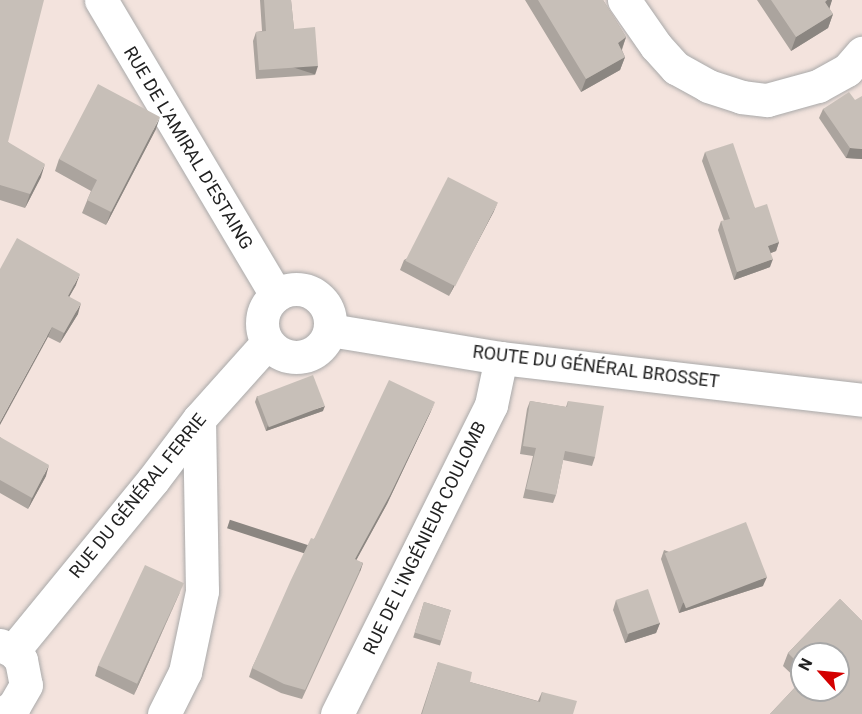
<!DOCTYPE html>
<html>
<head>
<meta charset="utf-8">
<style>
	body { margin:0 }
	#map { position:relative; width:862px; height:714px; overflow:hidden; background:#f2efe9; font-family:Roboto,sans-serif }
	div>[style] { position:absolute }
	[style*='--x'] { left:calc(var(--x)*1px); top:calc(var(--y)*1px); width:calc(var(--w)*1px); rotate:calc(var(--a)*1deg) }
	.military>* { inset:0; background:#f3e3dd }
	.roads { filter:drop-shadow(0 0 2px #a9a9a9) drop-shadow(0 0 2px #a9a9a9) }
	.minor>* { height:33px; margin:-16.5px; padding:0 16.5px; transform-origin:16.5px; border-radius:16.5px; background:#fff }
	.minor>.ring { margin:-16.5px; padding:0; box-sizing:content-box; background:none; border:33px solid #fff; border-radius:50% }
	.wall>* { inset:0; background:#aba49e; transform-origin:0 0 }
	.shaded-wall>* { inset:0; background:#8b8681; transform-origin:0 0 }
	.building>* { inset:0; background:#c7bfb8; transform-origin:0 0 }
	span { translate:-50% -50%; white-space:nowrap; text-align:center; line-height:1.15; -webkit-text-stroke:4.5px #fff; paint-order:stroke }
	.street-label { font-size:18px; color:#222 }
	.north { position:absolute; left:790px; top:642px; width:60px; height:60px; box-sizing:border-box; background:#fff; border:2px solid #a7a7a7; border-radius:50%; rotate:297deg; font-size:16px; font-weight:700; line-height:24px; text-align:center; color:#222 }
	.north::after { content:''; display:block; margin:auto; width:21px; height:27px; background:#d40000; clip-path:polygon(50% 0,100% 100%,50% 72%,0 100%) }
</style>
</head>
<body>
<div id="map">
	<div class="military">
		<i style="clip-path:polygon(evenodd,0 0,862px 0,862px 714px,0 714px,0 0,802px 654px,838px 654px,838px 690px,802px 690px,802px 654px)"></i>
	</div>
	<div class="roads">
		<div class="minor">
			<i style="--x:101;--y:0;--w:343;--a:59.3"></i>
			<i style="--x:624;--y:0;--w:56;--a:55.2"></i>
			<i style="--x:656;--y:46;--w:30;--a:48"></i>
			<i style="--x:676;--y:68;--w:37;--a:29"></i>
			<i style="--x:708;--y:86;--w:35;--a:18"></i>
			<i style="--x:741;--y:97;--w:26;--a:7"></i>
			<i style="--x:767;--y:100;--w:53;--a:-15.4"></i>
			<i style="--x:818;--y:86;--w:33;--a:-29"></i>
			<i style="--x:847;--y:70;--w:23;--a:-49"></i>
			<i class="ring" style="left:262px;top:289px;width:35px;height:35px"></i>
			<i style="--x:330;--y:330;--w:173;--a:9.3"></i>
			<i style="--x:501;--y:358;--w:363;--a:6.6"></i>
			<i style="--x:0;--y:645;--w:14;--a:25"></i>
			<i style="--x:13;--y:651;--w:12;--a:48"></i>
			<i style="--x:21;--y:660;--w:25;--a:79"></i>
			<i style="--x:26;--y:685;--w:24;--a:120"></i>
			<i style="--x:14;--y:706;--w:14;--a:146"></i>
			<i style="--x:13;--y:651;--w:221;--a:-50.7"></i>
			<i style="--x:153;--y:480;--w:76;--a:-53"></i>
			<i style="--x:199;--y:419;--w:102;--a:-48.2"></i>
			<i style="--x:164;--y:714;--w:47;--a:-63.4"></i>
			<i style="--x:185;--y:672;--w:83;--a:-78.1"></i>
			<i style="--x:202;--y:591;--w:172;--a:-91"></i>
			<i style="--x:337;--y:714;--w:345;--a:-63.5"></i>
			<i style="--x:491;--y:405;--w:48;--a:-78"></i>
		</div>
	</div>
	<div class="wall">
		<i style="clip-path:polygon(0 0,8px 142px,41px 177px,25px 208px,0 200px)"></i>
		<i style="clip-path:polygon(260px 0,291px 0,294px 29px,315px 75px,256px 79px,253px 41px,256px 32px,262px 31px)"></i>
		<i style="clip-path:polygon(525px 0,603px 0,626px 37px,622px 50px,625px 57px,620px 70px,581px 92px)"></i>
		<i style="clip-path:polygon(757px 0,832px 0,829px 8px,833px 14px,828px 28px,791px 51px)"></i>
		<i style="clip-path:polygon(855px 100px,862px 159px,846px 158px,819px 118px,823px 109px)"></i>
		<i style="clip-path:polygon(156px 129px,106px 225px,82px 213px,91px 191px,55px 171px,59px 159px)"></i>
		<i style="clip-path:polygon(705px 152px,755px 208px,779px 242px,776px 251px,771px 253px,770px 267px,734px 280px,718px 230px,721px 221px,724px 221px,702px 161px)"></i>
		<i style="clip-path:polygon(494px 211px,449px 296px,400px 270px,404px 260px)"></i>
		<i style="clip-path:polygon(0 269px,76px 285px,69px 297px,78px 314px,60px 343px,48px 337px)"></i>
		<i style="clip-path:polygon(257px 396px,323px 411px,266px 431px,255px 402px)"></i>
		<i style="clip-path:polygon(530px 401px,566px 407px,568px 401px,595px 457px,592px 466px,563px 460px,556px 495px,553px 503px,523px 498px,533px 456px,520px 454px,527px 409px)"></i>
		<i style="clip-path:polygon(431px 411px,387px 504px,356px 560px,360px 572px,302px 699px,281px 693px,249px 677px,252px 668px,314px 539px)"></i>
		<i style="clip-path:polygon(0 437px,46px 476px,28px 509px,0 493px)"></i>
		<i style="clip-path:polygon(664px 550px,763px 586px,679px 613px,661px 559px)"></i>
		<i style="clip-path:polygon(180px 592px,134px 695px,95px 676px,98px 666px)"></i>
		<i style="clip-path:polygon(evenodd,840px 599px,862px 621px,862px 714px,770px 714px,800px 682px,783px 666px,788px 653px,840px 599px,802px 654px,838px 654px,838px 690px,802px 690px,802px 654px)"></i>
		<i style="clip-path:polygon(616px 600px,660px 623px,656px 633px,625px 643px,613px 610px)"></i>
		<i style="left:424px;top:602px;width:28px;height:37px;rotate:17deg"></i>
		<i style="clip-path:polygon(438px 662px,470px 682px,538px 701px,542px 692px,573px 714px,421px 714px)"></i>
	</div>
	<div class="shaded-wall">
		<i style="clip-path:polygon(827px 0,832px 0,829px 10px,825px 2px)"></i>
		<i style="clip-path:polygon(833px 14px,828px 28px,791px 51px,796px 37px)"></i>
		<i style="clip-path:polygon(626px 37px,621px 51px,618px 43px)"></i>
		<i style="clip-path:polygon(625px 57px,620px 70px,581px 92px,586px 79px)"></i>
		<i style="left:318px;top:66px;width:9px;height:59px;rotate:108deg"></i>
		<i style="clip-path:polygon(160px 117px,156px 129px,106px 225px,111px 212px)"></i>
		<i style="clip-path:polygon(850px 148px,862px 149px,862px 159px,846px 158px)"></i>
		<i style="clip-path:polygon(45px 164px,41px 177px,25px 208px,30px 194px)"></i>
		<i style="clip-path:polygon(498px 202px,494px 211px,449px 296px,453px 287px)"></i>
		<i style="clip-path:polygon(779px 242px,776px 251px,765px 255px,768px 246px)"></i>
		<i style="clip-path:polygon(773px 259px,770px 267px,734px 280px,737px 272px)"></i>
		<i style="clip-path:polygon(80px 274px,76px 285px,64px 306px,68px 296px)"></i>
		<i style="clip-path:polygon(81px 303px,78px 314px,60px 343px,64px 333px)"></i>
		<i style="clip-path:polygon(52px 327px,48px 337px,0 425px,0 422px)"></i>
		<i style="clip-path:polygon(435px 402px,431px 411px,387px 504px,352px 568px,355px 559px)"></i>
		<i style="clip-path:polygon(325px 406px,323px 411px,266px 431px,268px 425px)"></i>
		<i style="clip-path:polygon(49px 465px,46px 476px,28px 509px,32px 498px)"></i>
		<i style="left:363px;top:563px;width:9px;height:140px;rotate:108deg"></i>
		<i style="clip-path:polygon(767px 577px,763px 586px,679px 613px,683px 603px)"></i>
		<i style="clip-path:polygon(184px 583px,180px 592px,134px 695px,138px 685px)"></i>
		<i style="clip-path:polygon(660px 623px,656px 633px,625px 643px,629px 633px)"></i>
	</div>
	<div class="building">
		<i style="clip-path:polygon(0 0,44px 0,8px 142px,45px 164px,30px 194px,0 185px)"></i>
		<i style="clip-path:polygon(264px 0,291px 0,294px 29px,315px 27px,318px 66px,259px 70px,256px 32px,266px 31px)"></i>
		<i style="clip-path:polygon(538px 0,603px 0,626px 37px,618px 43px,625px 57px,586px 79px)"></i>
		<i style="clip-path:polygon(771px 0,827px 0,825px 2px,833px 14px,796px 37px)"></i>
		<i style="clip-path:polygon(98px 84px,160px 117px,111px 212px,87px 200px,97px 180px,59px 159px)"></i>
		<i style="clip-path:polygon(849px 92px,855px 100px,862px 96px,862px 149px,850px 148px,823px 109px)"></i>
		<i style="clip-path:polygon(733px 143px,755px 208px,767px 204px,779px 242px,768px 246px,773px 259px,737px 272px,721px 221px,730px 219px,705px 152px)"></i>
		<i style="left:448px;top:177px;width:56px;height:94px;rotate:27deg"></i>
		<i style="clip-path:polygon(17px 238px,80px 274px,68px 296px,81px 303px,64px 333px,52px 327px,0 422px,0 269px)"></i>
		<i style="left:313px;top:375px;width:33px;height:60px;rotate:69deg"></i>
		<i style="clip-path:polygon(389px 380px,435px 402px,390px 495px,355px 559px,363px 563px,305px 690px,284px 684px,252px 668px,290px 582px,311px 538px,314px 539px)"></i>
		<i style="clip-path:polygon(530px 401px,567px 407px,568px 401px,604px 406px,595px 457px,565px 451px,556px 495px,526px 489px,536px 448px,523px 446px)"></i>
		<i style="clip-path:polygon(0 437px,49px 465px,32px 498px,0 480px)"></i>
		<i style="left:746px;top:522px;width:59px;height:87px;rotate:69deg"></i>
		<i style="left:145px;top:565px;width:43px;height:111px;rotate:25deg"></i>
		<i style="left:648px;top:589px;width:36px;height:34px;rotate:71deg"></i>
		<i style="clip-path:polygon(840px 599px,862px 621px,862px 714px,770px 714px,802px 680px,802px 690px,838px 690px,838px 654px,802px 654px,802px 667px,788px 653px)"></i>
		<i style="left:424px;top:602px;width:28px;height:32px;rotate:17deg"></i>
		<i style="clip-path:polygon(438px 662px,472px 672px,470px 682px,540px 702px,542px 692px,577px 701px,573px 714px,422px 714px)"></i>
	</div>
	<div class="street-label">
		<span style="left:188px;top:148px;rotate:59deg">RUE DE L'AMIRAL D'ESTAING</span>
		<span style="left:596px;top:367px;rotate:7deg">ROUTE DU GÉNÉRAL BROSSET</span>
		<span style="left:138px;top:496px;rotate:-51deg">RUE DU GÉNÉRAL FERRIE</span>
		<span style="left:425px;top:538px;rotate:-64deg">RUE DE L'INGÉNIEUR COULOMB</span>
	</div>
	<div class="north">N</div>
</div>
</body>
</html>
